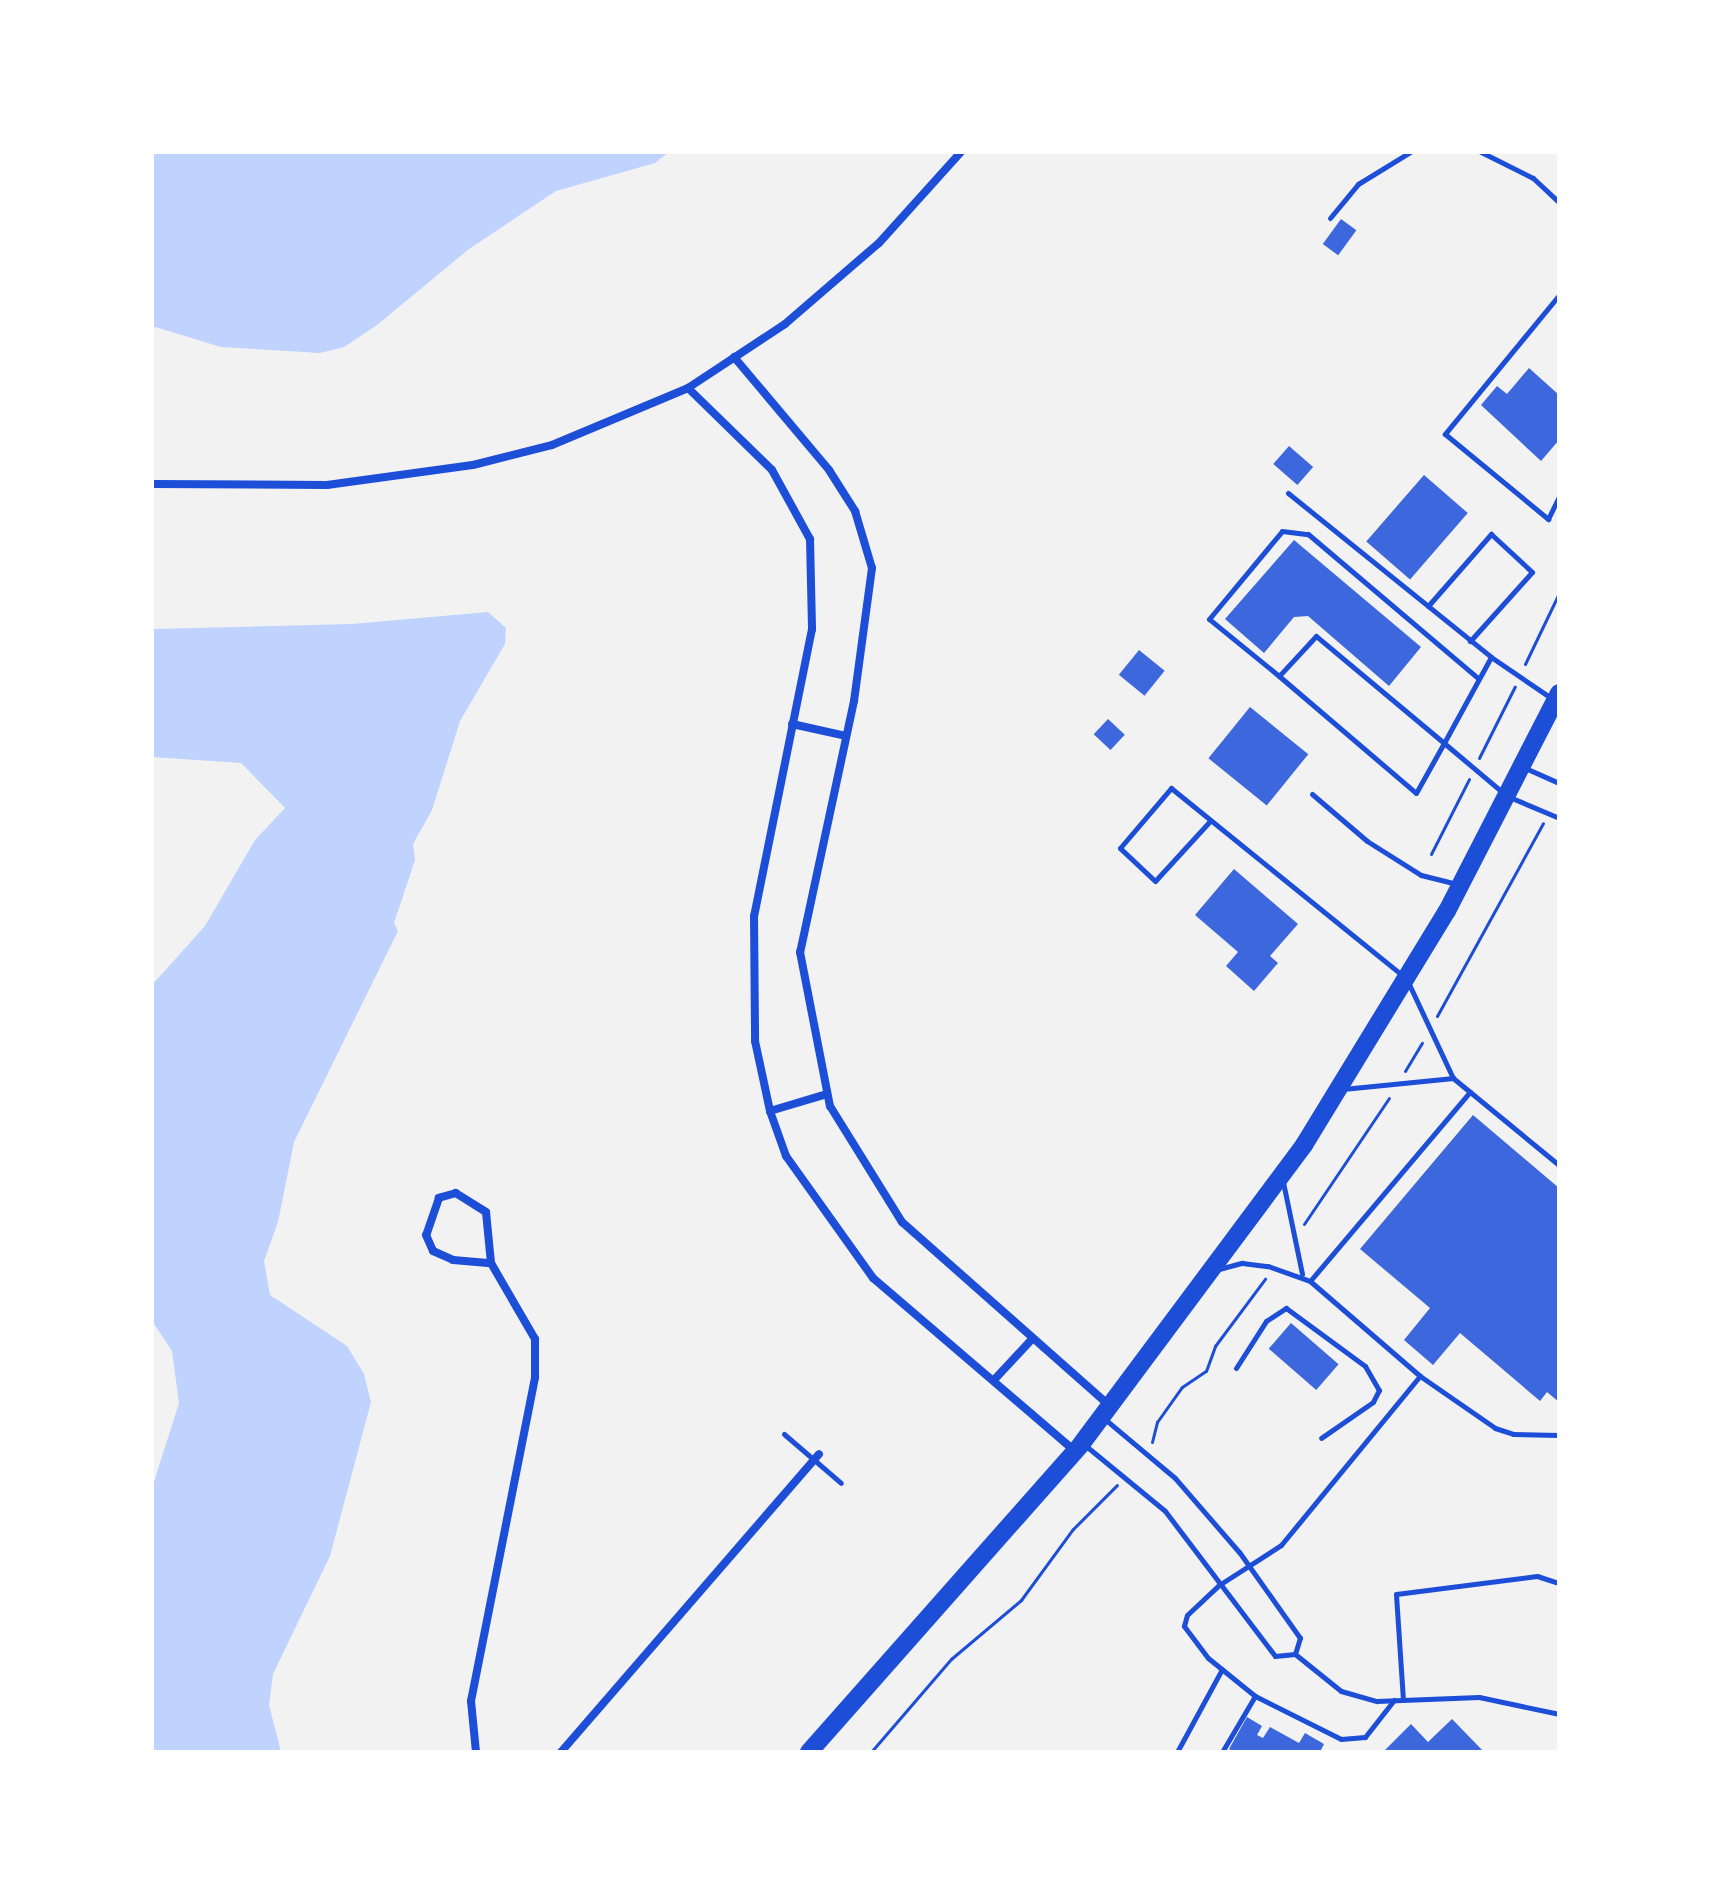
<!DOCTYPE html>
<html>
<head>
<meta charset="utf-8">
<style>
	body { margin:0 }
	#map { position:relative; width:1711px; height:1904px; overflow:hidden; background:#f2f2f2; font-family:Lato,sans-serif }
	div>[style] { position:absolute }
	[style*='--x'] { left:calc(var(--x)*1px); top:calc(var(--y)*1px); width:calc(var(--w)*1px); rotate:calc(var(--a)*1deg) }
	.water>* { inset:0; background:#bfd3fe }
	.building>* { inset:0; background:#3d67dc; transform-origin:0 0 }
	.path>* { height:3px; margin:-1.5px; padding:0 1.5px; transform-origin:1.5px; border-radius:1.5px; background:#1d4ed8 }
	.service>* { height:5px; margin:-2.5px; padding:0 2.5px; transform-origin:2.5px; border-radius:2.5px; background:#1d4ed8 }
	.minor>* { height:8px; margin:-4px; padding:0 4px; transform-origin:4px; border-radius:4px; background:#1d4ed8 }
	.trunk>* { height:18px; margin:-9px; padding:0 9px; transform-origin:9px; border-radius:9px; background:#1d4ed8 }
	span { translate:-50% -50%; white-space:nowrap; text-align:center; line-height:1.15; -webkit-text-stroke:8px #fff; paint-order:stroke }
	.frame { position:absolute; inset:0; border:154px solid #fff; pointer-events:none }
</style>
</head>
<body>
<div id="map">
	<div class="water">
		<i style="clip-path:polygon(152px 152px,669px 152px,655px 163px,556px 191px,469px 249px,377px 325px,344px 347px,320px 353px,221px 347px,152px 326px)"></i>
		<i style="clip-path:polygon(488px 612px,506px 628px,505px 644px,460px 721px,432px 810px,413px 844px,415px 860px,394px 923px,398px 931px,294px 1142px,278px 1222px,264px 1261px,270px 1295px,347px 1346px,364px 1374px,371px 1402px,330px 1556px,273px 1674px,269px 1705px,281px 1752px,152px 1752px,152px 1488px,179px 1403px,172px 1351px,152px 1321px,152px 985px,205px 926px,255px 840px,285px 808px,241px 763px,152px 757px,152px 629px,352px 624px)"></i>
	</div>
	<div class="building">
		<i style="left:1341px;top:219px;width:19px;height:31px;rotate:36deg"></i>
		<i style="clip-path:polygon(1529px 368px,1559px 395px,1559px 440px,1541px 461px,1481px 405px,1497px 386px,1507px 394px)"></i>
		<i style="left:1289px;top:446px;width:32px;height:24px;rotate:41deg"></i>
		<i style="left:1424px;top:475px;width:58px;height:88px;rotate:41deg"></i>
		<i style="clip-path:polygon(1294px 540px,1421px 647px,1389px 686px,1308px 616px,1294px 617px,1264px 653px,1225px 619px)"></i>
		<i style="left:1139px;top:650px;width:33px;height:32px;rotate:39deg"></i>
		<i style="left:1250px;top:707px;width:75px;height:66px;rotate:39deg"></i>
		<i style="left:1108px;top:719px;width:23px;height:21px;rotate:43deg"></i>
		<i style="clip-path:polygon(1234px 869px,1298px 924px,1270px 956px,1278px 963px,1254px 991px,1226px 966px,1238px 952px,1195px 915px)"></i>
		<i style="clip-path:polygon(1473px 1115px,1559px 1188px,1559px 1402px,1547px 1392px,1540px 1401px,1460px 1333px,1433px 1365px,1404px 1340px,1430px 1308px,1360px 1249px)"></i>
		<i style="left:1291px;top:1323px;width:63px;height:34px;rotate:41deg"></i>
		<i style="clip-path:polygon(1247px 1717px,1262px 1726px,1257px 1735px,1263px 1738px,1270px 1727px,1299px 1743px,1305px 1733px,1324px 1744px,1320px 1752px,1235px 1752px,1229px 1749px)"></i>
		<i style="clip-path:polygon(1452px 1719px,1484px 1752px,1383px 1752px,1411px 1724px,1428px 1742px)"></i>
	</div>
	<div class="path">
		<i style="--x:1525;--y:664;--w:79;--a:-64.4"></i>
		<i style="--x:1479;--y:758;--w:80;--a:-63.4"></i>
		<i style="--x:1431;--y:854;--w:84;--a:-63.1"></i>
		<i style="--x:1437;--y:1016;--w:220;--a:-61.2"></i>
		<i style="--x:1405;--y:1071;--w:33;--a:-59"></i>
		<i style="--x:1304;--y:1224;--w:152;--a:-56"></i>
		<i style="--x:1152;--y:1442;--w:21;--a:-76"></i>
		<i style="--x:1157;--y:1422;--w:43;--a:-54.5"></i>
		<i style="--x:1182;--y:1387;--w:29;--a:-34"></i>
		<i style="--x:1206;--y:1371;--w:27;--a:-70"></i>
		<i style="--x:1215;--y:1346;--w:84;--a:-53.3"></i>
		<i style="--x:871;--y:1752;--w:123;--a:-49.3"></i>
		<i style="--x:951;--y:1659;--w:92;--a:-40.1"></i>
		<i style="--x:1021;--y:1600;--w:88;--a:-53.8"></i>
		<i style="--x:1073;--y:1529;--w:62;--a:-45"></i>
	</div>
	<div class="service">
		<i style="--x:1481;--y:152;--w:58;--a:26.6"></i>
		<i style="--x:1533;--y:178;--w:35;--a:43"></i>
		<i style="--x:1330;--y:218;--w:44;--a:-50.5"></i>
		<i style="--x:1358;--y:184;--w:61;--a:-31.6"></i>
		<i style="--x:1559;--y:295;--w:180;--a:129.4"></i>
		<i style="--x:1445;--y:434;--w:134;--a:39.5"></i>
		<i style="--x:1548;--y:519;--w:25;--a:-64"></i>
		<i style="--x:1288;--y:493;--w:261;--a:38.9"></i>
		<i style="--x:1491;--y:657;--w:73;--a:34.3"></i>
		<i style="--x:1428;--y:606;--w:96;--a:-48.8"></i>
		<i style="--x:1491;--y:534;--w:56;--a:42.8"></i>
		<i style="--x:1532;--y:572;--w:93;--a:131.9"></i>
		<i style="--x:1491;--y:657;--w:98;--a:118.7"></i>
		<i style="--x:1444;--y:743;--w:167;--a:-140.1"></i>
		<i style="--x:1316;--y:636;--w:54;--a:132.8"></i>
		<i style="--x:1279;--y:676;--w:180;--a:40.5"></i>
		<i style="--x:1416;--y:793;--w:57;--a:-60.8"></i>
		<i style="--x:1444;--y:743;--w:82;--a:40.1"></i>
		<i style="--x:1507;--y:796;--w:56;--a:22.9"></i>
		<i style="--x:1279;--y:676;--w:90;--a:-140.8"></i>
		<i style="--x:1209;--y:619;--w:114;--a:-50.3"></i>
		<i style="--x:1282;--y:531;--w:26;--a:7"></i>
		<i style="--x:1308;--y:534;--w:224;--a:40.3"></i>
		<i style="--x:1523;--y:767;--w:39;--a:24"></i>
		<i style="--x:1312;--y:794;--w:72;--a:40.5"></i>
		<i style="--x:1367;--y:841;--w:64;--a:32.2"></i>
		<i style="--x:1421;--y:875;--w:36;--a:14"></i>
		<i style="--x:1210;--y:821;--w:81;--a:132.5"></i>
		<i style="--x:1155;--y:881;--w:48;--a:-136.7"></i>
		<i style="--x:1120;--y:848;--w:79;--a:-49.6"></i>
		<i style="--x:1171;--y:788;--w:297;--a:39"></i>
		<i style="--x:1408;--y:982;--w:106;--a:64.9"></i>
		<i style="--x:1453;--y:1078;--w:137;--a:39.4"></i>
		<i style="--x:1343;--y:1089;--w:111;--a:-5.7"></i>
		<i style="--x:1283;--y:1182;--w:94;--a:78.3"></i>
		<i style="--x:1219;--y:1269;--w:24;--a:-15"></i>
		<i style="--x:1242;--y:1263;--w:26;--a:7"></i>
		<i style="--x:1268;--y:1266;--w:45;--a:19.7"></i>
		<i style="--x:1236;--y:1368;--w:56;--a:-57.4"></i>
		<i style="--x:1266;--y:1321;--w:24;--a:-33"></i>
		<i style="--x:1286;--y:1308;--w:98;--a:36.3"></i>
		<i style="--x:1365;--y:1366;--w:28;--a:60"></i>
		<i style="--x:1379;--y:1390;--w:13;--a:117"></i>
		<i style="--x:1373;--y:1402;--w:63;--a:145.3"></i>
		<i style="--x:1420;--y:1376;--w:91;--a:34.7"></i>
		<i style="--x:1495;--y:1428;--w:19;--a:18"></i>
		<i style="--x:1513;--y:1434;--w:46;--a:1.2"></i>
		<i style="--x:784;--y:1434;--w:75;--a:40.7"></i>
		<i style="--x:1086;--y:1446;--w:102;--a:39.4"></i>
		<i style="--x:1165;--y:1511;--w:182;--a:52.8"></i>
		<i style="--x:1275;--y:1656;--w:20;--a:-6"></i>
		<i style="--x:1295;--y:1654;--w:17;--a:-73"></i>
		<i style="--x:1300;--y:1638;--w:105;--a:-125.3"></i>
		<i style="--x:1239;--y:1552;--w:98;--a:-130.9"></i>
		<i style="--x:1175;--y:1478;--w:90;--a:-140"></i>
		<i style="--x:1295;--y:1654;--w:59;--a:38.8"></i>
		<i style="--x:1341;--y:1691;--w:37;--a:16"></i>
		<i style="--x:1377;--y:1701;--w:102;--a:-2.2"></i>
		<i style="--x:1479;--y:1697;--w:82;--a:12"></i>
		<i style="--x:1394;--y:1700;--w:47;--a:128.1"></i>
		<i style="--x:1365;--y:1737;--w:24;--a:175"></i>
		<i style="--x:1341;--y:1739;--w:96;--a:-153.4"></i>
		<i style="--x:1255;--y:1696;--w:60;--a:-141"></i>
		<i style="--x:1208;--y:1658;--w:40;--a:-127"></i>
		<i style="--x:1184;--y:1626;--w:11;--a:-75"></i>
		<i style="--x:1187;--y:1615;--w:44;--a:-43.2"></i>
		<i style="--x:1219;--y:1585;--w:74;--a:-32.8"></i>
		<i style="--x:1281;--y:1545;--w:219;--a:-50.6"></i>
		<i style="--x:1420;--y:1376;--w:145;--a:-139.2"></i>
		<i style="--x:1310;--y:1281;--w:248;--a:-49.8"></i>
		<i style="--x:1403;--y:1700;--w:106;--a:-93.8"></i>
		<i style="--x:1396;--y:1594;--w:142;--a:-7.3"></i>
		<i style="--x:1537;--y:1576;--w:23;--a:18"></i>
		<i style="--x:1177;--y:1752;--w:94;--a:-61.5"></i>
		<i style="--x:1222;--y:1752;--w:65;--a:-59.5"></i>
	</div>
	<div class="minor">
		<i style="--x:734;--y:357;--w:148;--a:49.9"></i>
		<i style="--x:829;--y:470;--w:49;--a:57.6"></i>
		<i style="--x:855;--y:511;--w:59;--a:73.4"></i>
		<i style="--x:872;--y:568;--w:134;--a:97.7"></i>
		<i style="--x:854;--y:701;--w:257;--a:102.1"></i>
		<i style="--x:800;--y:952;--w:157;--a:79"></i>
		<i style="--x:830;--y:1106;--w:137;--a:58.2"></i>
		<i style="--x:902;--y:1222;--w:278;--a:41.5"></i>
		<i style="--x:688;--y:388;--w:117;--a:44.3"></i>
		<i style="--x:772;--y:470;--w:79;--a:61.2"></i>
		<i style="--x:810;--y:539;--w:90;--a:88.7"></i>
		<i style="--x:812;--y:629;--w:293;--a:101.4"></i>
		<i style="--x:754;--y:916;--w:125;--a:89.5"></i>
		<i style="--x:755;--y:1041;--w:72;--a:77.9"></i>
		<i style="--x:770;--y:1111;--w:48;--a:70.4"></i>
		<i style="--x:786;--y:1156;--w:150;--a:54.5"></i>
		<i style="--x:873;--y:1278;--w:266;--a:40.6"></i>
		<i style="--x:152;--y:484;--w:175;--a:0.3"></i>
		<i style="--x:327;--y:485;--w:147;--a:-7.8"></i>
		<i style="--x:473;--y:465;--w:81;--a:-14.2"></i>
		<i style="--x:552;--y:445;--w:147;--a:-22.7"></i>
		<i style="--x:688;--y:388;--w:116;--a:-33.4"></i>
		<i style="--x:785;--y:324;--w:124;--a:-40.8"></i>
		<i style="--x:879;--y:243;--w:122;--a:-48"></i>
		<i style="--x:792;--y:724;--w:55;--a:12.5"></i>
		<i style="--x:770;--y:1111;--w:59;--a:-16.6"></i>
		<i style="--x:994;--y:1380;--w:57;--a:-47.1"></i>
		<i style="--x:476;--y:1752;--w:51;--a:-95.6"></i>
		<i style="--x:471;--y:1701;--w:330;--a:-78.8"></i>
		<i style="--x:535;--y:1377;--w:38;--a:-90"></i>
		<i style="--x:535;--y:1339;--w:88;--a:-120.1"></i>
		<i style="--x:491;--y:1263;--w:51;--a:-95.6"></i>
		<i style="--x:486;--y:1212;--w:36;--a:-148"></i>
		<i style="--x:456;--y:1193;--w:18;--a:164"></i>
		<i style="--x:439;--y:1198;--w:39;--a:109"></i>
		<i style="--x:426;--y:1235;--w:17;--a:66"></i>
		<i style="--x:433;--y:1251;--w:22;--a:24"></i>
		<i style="--x:453;--y:1260;--w:38;--a:5"></i>
		<i style="--x:561;--y:1752;--w:394;--a:-49.1"></i>
	</div>
	<div class="trunk">
		<i style="--x:809;--y:1752;--w:412;--a:-48.5"></i>
		<i style="--x:1082;--y:1443;--w:372;--a:-53.3"></i>
		<i style="--x:1304;--y:1145;--w:274;--a:-58.6"></i>
		<i style="--x:1447;--y:911;--w:245;--a:-62.8"></i>
	</div>
	<div class="frame"></div>
</div>
</body>
</html>
